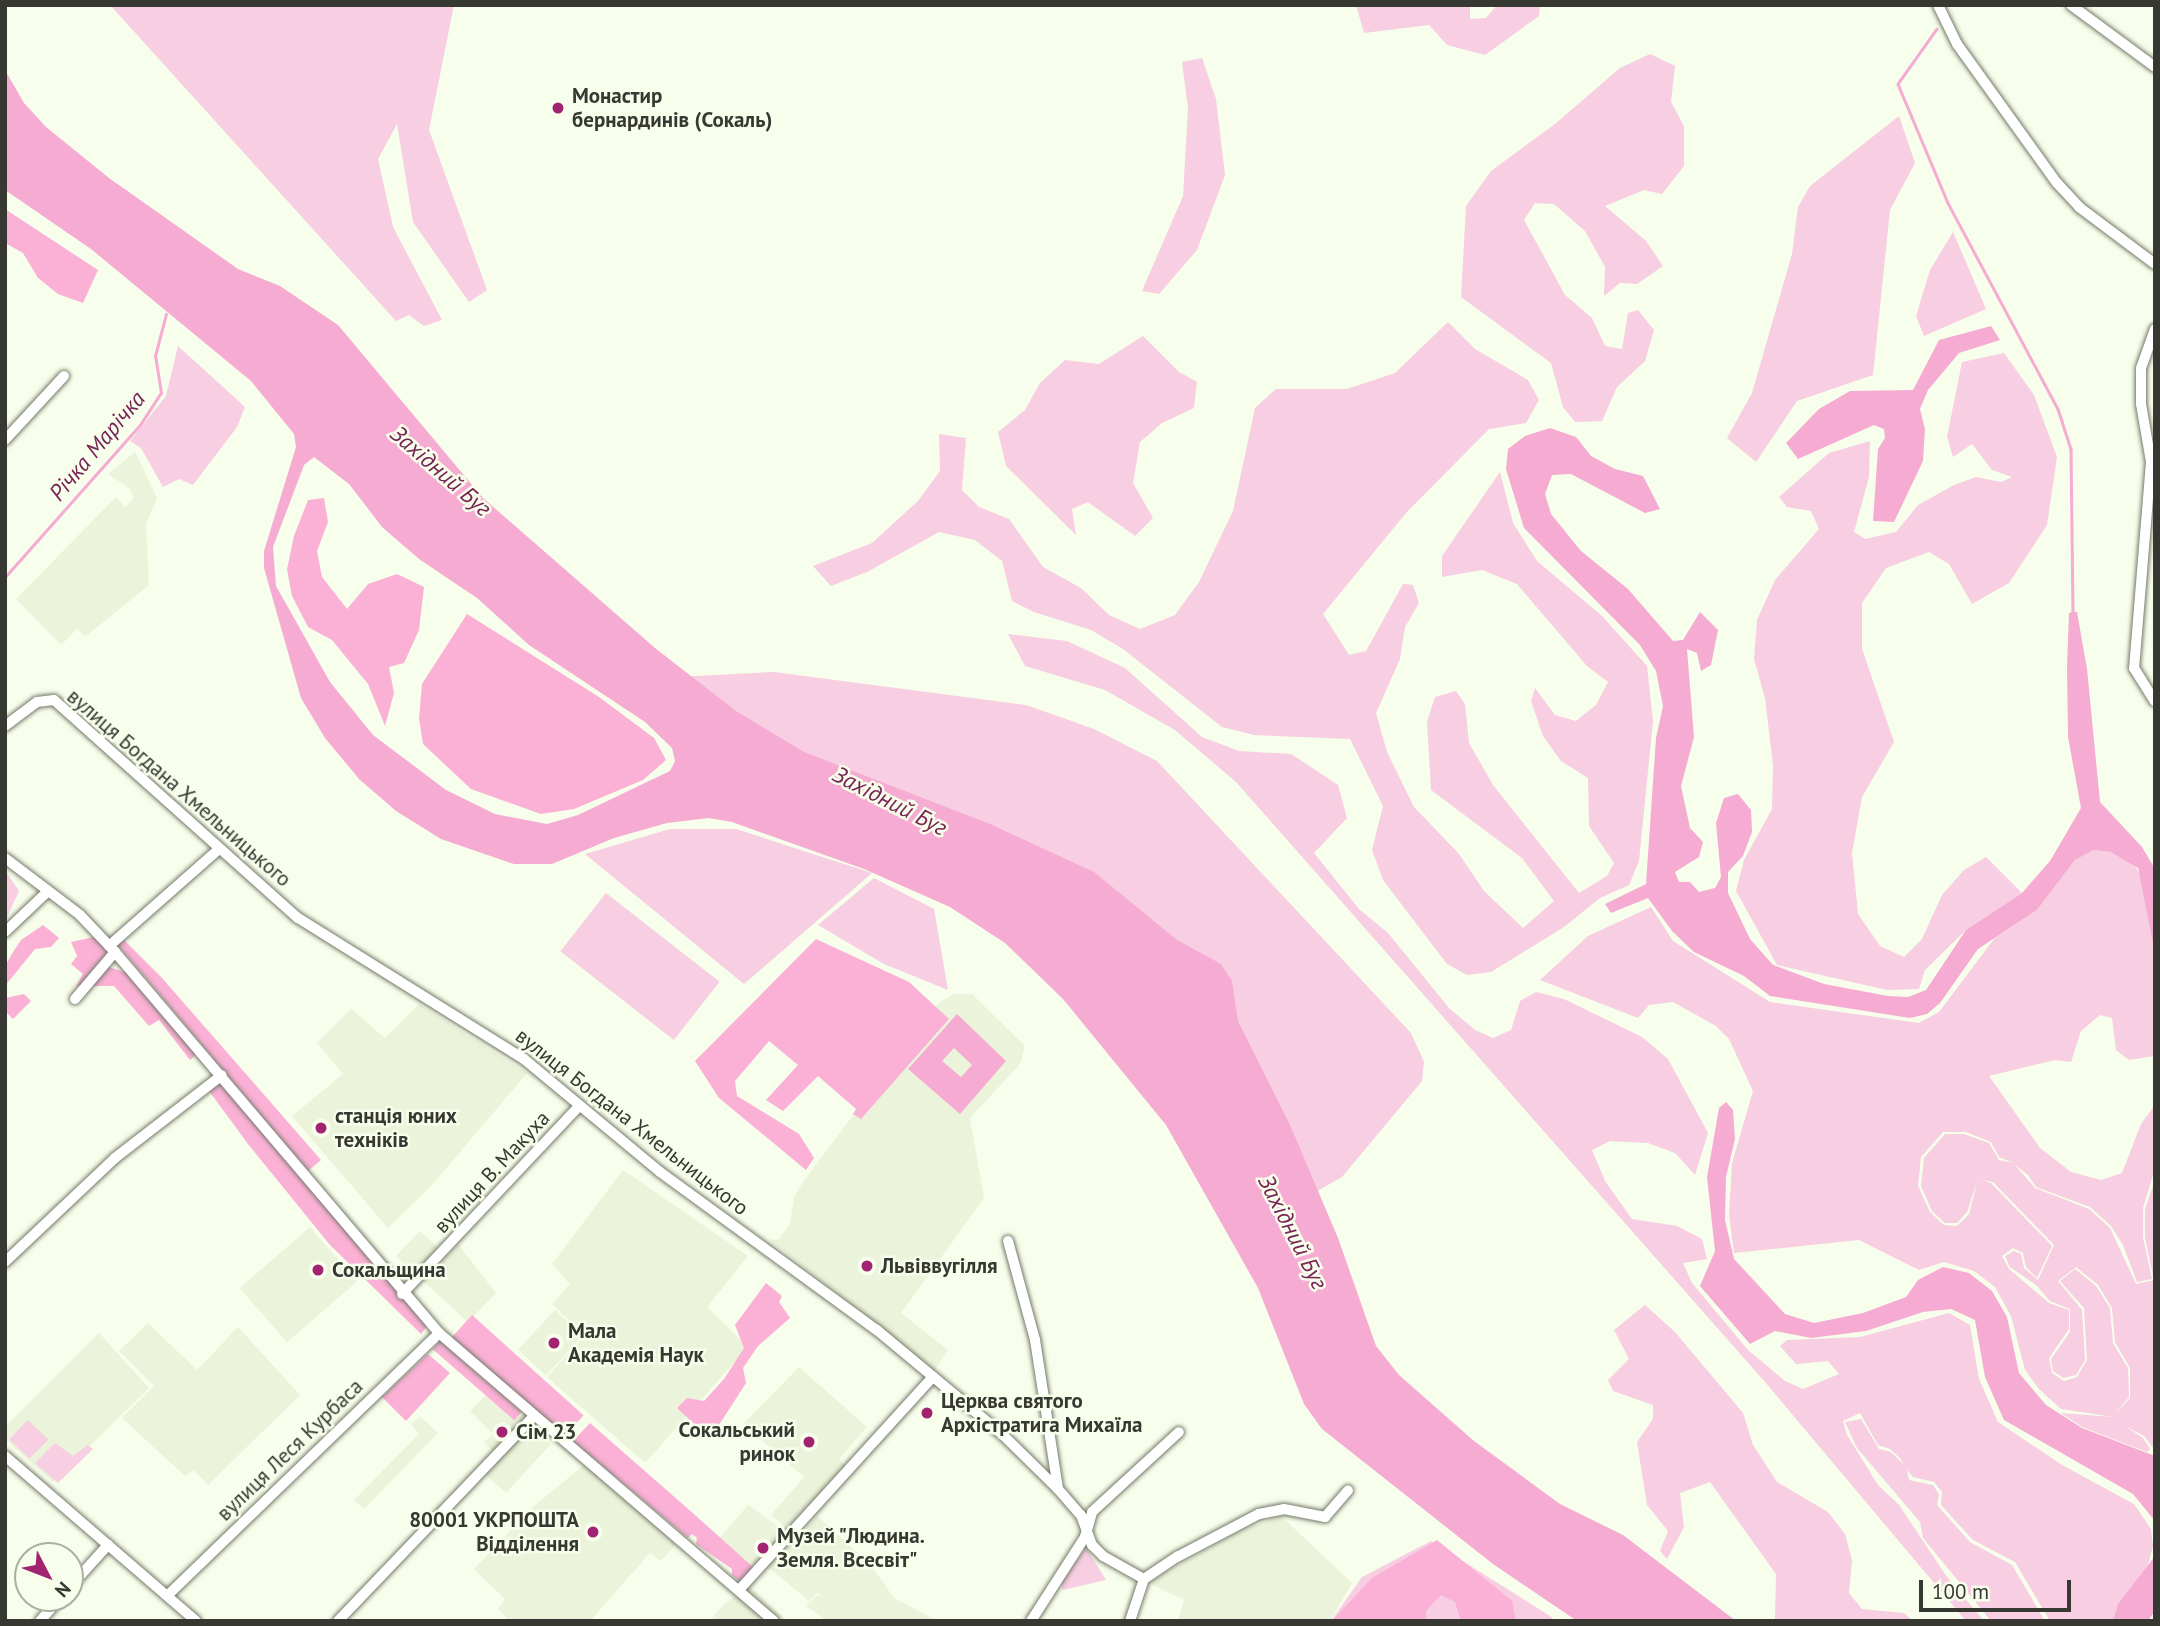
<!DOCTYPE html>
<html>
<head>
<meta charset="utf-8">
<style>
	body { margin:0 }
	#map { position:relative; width:2160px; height:1626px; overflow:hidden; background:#f7feeb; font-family:"PT Sans",sans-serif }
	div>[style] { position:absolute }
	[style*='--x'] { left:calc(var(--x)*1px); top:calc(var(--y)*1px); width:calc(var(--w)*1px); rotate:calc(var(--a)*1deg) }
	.built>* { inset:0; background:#ebf3da; transform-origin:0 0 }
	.green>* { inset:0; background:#f7cee2; transform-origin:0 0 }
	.forest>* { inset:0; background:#fbb0d6; transform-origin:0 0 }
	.water>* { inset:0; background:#f6abd2 }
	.stream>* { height:2.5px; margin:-1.25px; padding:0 1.25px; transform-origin:1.25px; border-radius:1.25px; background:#f6abd2 }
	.roads { filter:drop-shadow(0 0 2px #757a6a) drop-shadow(0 0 2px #757a6a) }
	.minor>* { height:10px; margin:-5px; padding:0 5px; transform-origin:5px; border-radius:5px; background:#fff }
	.dots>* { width:19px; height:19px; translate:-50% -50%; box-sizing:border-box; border:4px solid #f7feeb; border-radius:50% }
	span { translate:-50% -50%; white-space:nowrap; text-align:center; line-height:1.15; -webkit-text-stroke:5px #f7feeb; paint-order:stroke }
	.poi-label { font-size:21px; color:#363831; font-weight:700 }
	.left { translate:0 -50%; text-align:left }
	.right { translate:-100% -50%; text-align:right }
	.street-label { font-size:21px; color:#363831 }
	.water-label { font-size:23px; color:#782456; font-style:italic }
	.frame { position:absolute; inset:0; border:7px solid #363831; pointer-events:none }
	.north { position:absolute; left:14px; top:1542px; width:70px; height:70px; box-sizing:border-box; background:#f7feeb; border:2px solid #aaafa1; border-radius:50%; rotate:132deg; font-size:19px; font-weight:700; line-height:28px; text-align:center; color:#363831 }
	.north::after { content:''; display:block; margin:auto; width:24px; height:32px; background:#a32373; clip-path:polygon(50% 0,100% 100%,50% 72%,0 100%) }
	.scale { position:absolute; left:1919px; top:1580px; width:152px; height:32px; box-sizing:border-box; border:4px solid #363831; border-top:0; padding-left:9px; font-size:21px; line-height:24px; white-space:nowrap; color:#363831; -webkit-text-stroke:5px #f7feeb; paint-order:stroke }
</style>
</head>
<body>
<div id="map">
	<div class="built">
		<i style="clip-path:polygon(135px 452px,157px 498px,146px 524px,149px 585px,85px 637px,77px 629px,61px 645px,16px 599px,116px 497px,125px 507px,134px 498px,130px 489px,108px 474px)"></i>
		<i style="clip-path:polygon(953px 994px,972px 994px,1025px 1046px,1020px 1064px,970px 1118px,984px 1198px,901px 1313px,948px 1350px,934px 1371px,770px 1240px,779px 1239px,790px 1224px,794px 1197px,803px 1182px,935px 1006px)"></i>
		<i style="clip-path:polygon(419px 1004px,527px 1073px,433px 1184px,388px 1228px,292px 1116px,343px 1074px,317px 1043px,351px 1009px,385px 1038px)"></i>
		<i style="clip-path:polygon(623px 1170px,748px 1256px,707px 1307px,748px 1347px,645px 1463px,547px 1377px,585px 1335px,552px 1304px,570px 1284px,552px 1264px)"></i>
		<i style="left:310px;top:1227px;width:72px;height:93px;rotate:49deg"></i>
		<i style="clip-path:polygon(420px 1231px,447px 1256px,458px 1244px,496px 1293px,468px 1322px,396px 1256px)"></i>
		<i style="left:555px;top:1310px;width:38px;height:54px;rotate:43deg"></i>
		<i style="clip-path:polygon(148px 1323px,197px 1370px,238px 1327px,300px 1395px,208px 1485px,194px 1470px,185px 1476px,122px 1418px,154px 1386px,119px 1351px)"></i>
		<i style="clip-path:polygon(99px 1333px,149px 1388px,53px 1482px,5px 1439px,5px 1427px)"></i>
		<i style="clip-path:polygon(799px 1367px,867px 1427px,839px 1459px,846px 1466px,789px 1531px,771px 1515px,804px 1477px,743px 1424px)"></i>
		<i style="clip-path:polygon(492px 1389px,551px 1444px,506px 1493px,478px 1468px,494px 1452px,484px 1442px,493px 1434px,470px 1411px)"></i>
		<i style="clip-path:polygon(420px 1416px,438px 1433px,364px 1509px,354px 1500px,419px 1434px,411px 1425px)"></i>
		<i style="clip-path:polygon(584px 1465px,676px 1544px,661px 1561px,650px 1553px,590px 1621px,510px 1621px,498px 1609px,505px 1599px,474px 1569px,533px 1507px)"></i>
		<i style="clip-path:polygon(748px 1505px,796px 1539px,817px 1516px,870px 1564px,864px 1572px,871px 1565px,894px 1598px,938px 1621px,827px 1621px,806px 1606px,818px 1595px,825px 1597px,818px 1593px,809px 1601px,767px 1566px,755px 1578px,715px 1543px)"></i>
		<i style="clip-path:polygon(1281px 1516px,1352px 1583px,1330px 1621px,1178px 1621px,1184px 1600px,1151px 1584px,1154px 1579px,1240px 1531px)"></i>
		<i style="clip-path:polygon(750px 1586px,787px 1621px,710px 1621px,723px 1605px)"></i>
	</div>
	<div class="green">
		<i style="clip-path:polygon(110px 5px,454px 5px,429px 130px,487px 290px,469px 302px,413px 222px,397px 124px,378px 159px,393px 227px,442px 320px,424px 326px,409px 315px,396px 321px)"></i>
		<i style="clip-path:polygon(1356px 5px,1470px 5px,1470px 19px,1486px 18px,1497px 5px,1540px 5px,1539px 16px,1485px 55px,1447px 45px,1429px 25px,1364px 33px)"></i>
		<i style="clip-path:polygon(1650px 54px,1675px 66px,1671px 102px,1684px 126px,1684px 166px,1662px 194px,1644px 190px,1605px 206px,1646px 241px,1663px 266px,1637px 284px,1620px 283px,1604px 296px,1605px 267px,1585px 231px,1554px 204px,1535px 203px,1524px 220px,1565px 295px,1592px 318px,1605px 346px,1622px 349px,1628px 313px,1638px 310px,1654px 330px,1645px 361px,1617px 387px,1602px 421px,1575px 422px,1563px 407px,1551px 363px,1461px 297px,1466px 206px,1491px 171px,1555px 124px,1620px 68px)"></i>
		<i style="clip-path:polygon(1202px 58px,1216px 99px,1225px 175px,1197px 250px,1159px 294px,1142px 291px,1183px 196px,1188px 108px,1182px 62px)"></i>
		<i style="clip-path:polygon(1899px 116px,1915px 163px,1890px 210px,1873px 375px,1797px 401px,1756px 462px,1727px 438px,1752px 393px,1792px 254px,1798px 207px,1810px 186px)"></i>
		<i style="clip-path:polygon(1953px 232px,1986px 309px,1924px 336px,1916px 316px,1930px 270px)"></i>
		<i style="clip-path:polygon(1448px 322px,1475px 349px,1528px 380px,1539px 400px,1526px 423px,1489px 429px,1406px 513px,1323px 614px,1349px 655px,1366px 651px,1403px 584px,1413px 585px,1419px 603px,1405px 627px,1400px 659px,1376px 713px,1387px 752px,1414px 807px,1459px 854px,1484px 891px,1523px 928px,1554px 901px,1522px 858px,1431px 790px,1427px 722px,1435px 697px,1456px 691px,1465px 704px,1469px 743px,1493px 785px,1579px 893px,1607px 876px,1614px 863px,1589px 826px,1588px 778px,1561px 761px,1543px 736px,1531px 701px,1535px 688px,1555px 715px,1576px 721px,1596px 705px,1608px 682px,1587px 666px,1517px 584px,1482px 570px,1442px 577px,1442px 556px,1500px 472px,1513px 523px,1537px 561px,1602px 616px,1647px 666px,1653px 721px,1639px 861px,1629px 885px,1600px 898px,1564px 927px,1491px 972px,1467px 975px,1447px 964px,1383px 880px,1372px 850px,1383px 806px,1350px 739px,1254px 735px,1222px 727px,1123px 649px,1091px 630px,1034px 612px,1012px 601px,1002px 561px,975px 540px,939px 532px,867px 572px,831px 586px,813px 566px,872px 543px,918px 501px,940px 471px,939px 434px,966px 438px,962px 490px,979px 507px,1009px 519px,1043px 567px,1081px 588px,1109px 615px,1140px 629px,1175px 615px,1199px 582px,1233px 511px,1255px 408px,1276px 389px,1347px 389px,1395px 373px)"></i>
		<i style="clip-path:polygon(1143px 336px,1179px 372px,1197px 382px,1194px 408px,1162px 423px,1140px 442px,1133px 483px,1153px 518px,1135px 536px,1088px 502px,1072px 509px,1076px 535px,1006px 466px,998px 432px,1025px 410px,1040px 383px,1065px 360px,1099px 364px)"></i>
		<i style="clip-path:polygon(178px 346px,245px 407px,237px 427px,193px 485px,179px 479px,163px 487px,141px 448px,130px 441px,166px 396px)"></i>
		<i style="clip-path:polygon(2004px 353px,2034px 395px,2057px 457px,2047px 525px,2009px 583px,1972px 604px,1949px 564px,1929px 552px,1886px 568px,1862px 603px,1862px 649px,1894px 742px,1862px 797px,1852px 853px,1858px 914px,1880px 946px,1904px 957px,1922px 939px,1942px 895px,1964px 870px,1986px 857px,2022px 893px,1966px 930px,1925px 970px,1919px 989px,1887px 990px,1777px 965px,1736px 891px,1744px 860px,1772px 809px,1773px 765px,1765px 698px,1754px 659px,1757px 620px,1775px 580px,1819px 529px,1811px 511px,1787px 507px,1779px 497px,1829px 453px,1870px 441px,1869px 477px,1854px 532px,1865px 539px,1896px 532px,1918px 505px,1954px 485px,1976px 477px,2001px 482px,2012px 477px,1992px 470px,1972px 444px,1953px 457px,1947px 437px,1962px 362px)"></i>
		<i style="clip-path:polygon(1008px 634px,1067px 641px,1125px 668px,1202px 737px,1239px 751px,1291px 754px,1338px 785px,1347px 818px,1314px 853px,1359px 909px,1388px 933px,1449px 1008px,1475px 1030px,1493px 1038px,1511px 1030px,1520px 1001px,1536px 992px,1564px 999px,1642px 1037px,1668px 1059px,1708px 1133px,1695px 1175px,1675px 1153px,1648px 1143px,1610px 1141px,1592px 1150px,1605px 1181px,1632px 1219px,1677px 1226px,1702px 1239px,1707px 1259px,1683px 1263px,1692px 1283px,1748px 1350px,1785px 1381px,1803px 1389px,1839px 1374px,1828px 1361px,1796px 1364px,1780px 1346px,1787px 1340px,1860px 1337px,1949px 1313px,1970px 1325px,1979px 1379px,1998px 1422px,2062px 1465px,2134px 1504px,2151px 1529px,2153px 1546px,2148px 1565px,2113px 1621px,2050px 1621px,2015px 1562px,1973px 1540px,1941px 1505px,1942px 1492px,1934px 1482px,1913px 1477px,1907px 1470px,1909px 1480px,1933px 1485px,1939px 1494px,1937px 1505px,1970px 1542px,2012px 1565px,2045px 1621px,1991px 1621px,1923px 1538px,1920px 1522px,1857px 1448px,1845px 1422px,1861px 1419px,1879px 1449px,1891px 1452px,1904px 1465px,1900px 1458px,1890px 1449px,1878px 1445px,1860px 1413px,1843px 1421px,1847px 1435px,1878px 1485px,1899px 1505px,1947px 1577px,1984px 1621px,1966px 1621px,1765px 1382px,1236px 782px,1175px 730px,1105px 690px,1025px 666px)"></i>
		<i style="clip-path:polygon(774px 672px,1026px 705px,1094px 729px,1157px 761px,1411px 1033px,1424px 1062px,1422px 1081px,1342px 1177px,1312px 1194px,788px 756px,677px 677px)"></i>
		<i style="clip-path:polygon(670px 829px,736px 829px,872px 873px,744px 984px,585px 854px)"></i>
		<i style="clip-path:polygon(evenodd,2094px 850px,2111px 852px,2133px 862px,2141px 877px,2155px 953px,2155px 1056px,2129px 1060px,2116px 1050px,2112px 1018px,2100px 1015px,2081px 1031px,2071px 1062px,2055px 1060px,1989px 1076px,2040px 1148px,2071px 1172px,2101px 1180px,2122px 1173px,2141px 1124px,2155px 1105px,2153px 1175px,2143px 1208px,2143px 1238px,2152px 1279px,2137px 1282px,2123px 1245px,2111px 1226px,2090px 1207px,2036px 1187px,2028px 1175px,2014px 1164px,2035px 1188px,2089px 1209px,2110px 1228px,2136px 1284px,2154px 1280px,2145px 1238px,2145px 1209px,2155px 1180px,2155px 1450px,2144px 1436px,2125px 1426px,2143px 1438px,2150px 1449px,2147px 1452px,2082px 1427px,2061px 1413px,2113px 1417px,2061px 1409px,2039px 1389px,2025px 1370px,2011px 1316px,1995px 1287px,1974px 1271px,1944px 1262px,1919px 1270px,1859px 1240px,1734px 1253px,1729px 1215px,1732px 1163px,1753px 1091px,1729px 1039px,1716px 1026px,1673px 1002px,1649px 1005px,1638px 1018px,1540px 980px,1588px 936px,1651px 907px,1673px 941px,1770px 1002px,1919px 1023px,1939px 1012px,1994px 939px,2037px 910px,2075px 860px,2094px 850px,1943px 1132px,1966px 1132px,1991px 1142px,1999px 1157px,2014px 1163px,1999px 1160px,1989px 1143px,1964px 1134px,1945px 1134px,1924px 1158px,1921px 1186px,1932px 1211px,1945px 1223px,1957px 1223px,1967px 1212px,1978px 1179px,1969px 1214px,1957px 1226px,1944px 1225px,1930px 1212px,1918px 1186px,1921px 1157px,1943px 1132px,2094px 850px,1982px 1180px,1993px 1182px,2054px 1245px,2038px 1280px,2024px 1268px,2021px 1254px,2014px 1251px,2005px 1256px,2010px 1267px,2036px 1285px,2050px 1301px,2070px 1309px,2070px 1332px,2051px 1359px,2053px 1371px,2063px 1378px,2076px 1375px,2085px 1360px,2082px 1310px,2058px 1281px,2076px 1267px,2098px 1285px,2112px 1308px,2115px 1342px,2130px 1368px,2130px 1398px,2114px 1415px,2129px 1397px,2128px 1368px,2113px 1343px,2110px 1308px,2096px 1286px,2075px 1269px,2060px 1281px,2084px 1308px,2087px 1360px,2077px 1377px,2064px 1381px,2052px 1373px,2049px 1358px,2069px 1329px,2069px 1310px,2049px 1303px,2009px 1269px,2002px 1256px,2013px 1248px,2023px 1253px,2026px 1267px,2037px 1278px,2052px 1246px,1991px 1183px,1982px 1180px)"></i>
		<i style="clip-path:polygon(5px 870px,19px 891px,5px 922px)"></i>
		<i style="clip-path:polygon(874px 878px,934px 909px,948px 990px,884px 964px,818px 925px)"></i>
		<i style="left:606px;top:893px;width:144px;height:74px;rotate:38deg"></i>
		<i style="clip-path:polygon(1645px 1305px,1675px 1332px,1743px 1413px,1753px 1445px,1777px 1482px,1828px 1512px,1845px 1534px,1852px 1560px,1849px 1593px,1862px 1609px,1904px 1613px,1913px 1621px,1775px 1621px,1776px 1574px,1710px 1482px,1680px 1493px,1684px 1527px,1667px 1559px,1660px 1551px,1668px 1531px,1647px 1505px,1637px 1442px,1653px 1419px,1653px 1405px,1613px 1391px,1608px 1380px,1629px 1359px,1614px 1330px)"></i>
		<i style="left:28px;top:1420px;width:28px;height:27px;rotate:44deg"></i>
		<i style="clip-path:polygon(55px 1443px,73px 1456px,88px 1445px,93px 1449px,58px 1483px,35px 1463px)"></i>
		<i style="clip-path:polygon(1431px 1541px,1550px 1616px,1555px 1621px,1331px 1621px,1362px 1577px)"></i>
		<i style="clip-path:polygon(1086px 1548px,1106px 1580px,1063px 1590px,1061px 1583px)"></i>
	</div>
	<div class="forest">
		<i style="clip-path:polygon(5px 209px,98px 270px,83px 303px,58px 294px,38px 278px,23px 253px,5px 243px)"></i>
		<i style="clip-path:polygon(324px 498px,328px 522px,317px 551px,322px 577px,347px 609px,368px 584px,397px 574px,424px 587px,419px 630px,404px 663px,389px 667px,394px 693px,385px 726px,368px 684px,332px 640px,308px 627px,292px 596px,287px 569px,294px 536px,308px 500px)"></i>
		<i style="clip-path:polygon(467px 614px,599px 697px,654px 738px,666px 760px,643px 780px,574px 809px,541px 814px,471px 789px,423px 744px,419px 719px,422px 684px)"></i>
		<i style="clip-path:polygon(43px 925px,59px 938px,51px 947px,35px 949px,5px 986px,5px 966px,13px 952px,21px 940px)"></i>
		<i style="clip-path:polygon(94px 937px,108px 951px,103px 959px,109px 967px,127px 973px,198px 1053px,190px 1060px,159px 1020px,149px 1026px,114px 986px,76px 986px,83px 974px,71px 964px,77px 956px,71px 942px)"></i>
		<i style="clip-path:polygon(123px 939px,162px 978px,321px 1160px,308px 1171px,118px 945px)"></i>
		<i style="clip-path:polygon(816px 939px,909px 982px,949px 1019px,861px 1119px,853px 1114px,856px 1109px,818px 1076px,783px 1111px,766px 1100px,798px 1065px,769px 1041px,735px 1081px,737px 1096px,799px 1134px,814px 1158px,806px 1170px,719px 1098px,695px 1061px)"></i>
		<i style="clip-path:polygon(24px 994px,31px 1001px,13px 1019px,5px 1011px,5px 998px)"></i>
		<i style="clip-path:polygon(220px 1082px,427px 1326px,421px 1334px,330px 1245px,248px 1144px,209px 1091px)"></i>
		<i style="clip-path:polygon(766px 1283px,782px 1296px,779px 1302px,790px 1318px,758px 1346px,743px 1368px,746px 1383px,710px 1439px,677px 1408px,687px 1398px,704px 1401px,724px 1379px,744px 1348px,735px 1325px)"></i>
		<i style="left:472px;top:1315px;width:150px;height:30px;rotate:42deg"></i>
		<i style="left:440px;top:1341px;width:108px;height:11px;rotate:41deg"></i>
		<i style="clip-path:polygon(428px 1354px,450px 1373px,406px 1421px,382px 1397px)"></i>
		<i style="clip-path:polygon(590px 1423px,695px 1515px,754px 1568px,740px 1582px,732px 1575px,732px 1569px,696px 1544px,697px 1538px,692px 1534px,688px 1538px,573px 1441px)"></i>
		<i style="clip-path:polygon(1437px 1540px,1512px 1601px,1516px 1621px,1461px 1621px,1455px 1602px,1441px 1595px,1426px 1611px,1426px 1621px,1332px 1621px,1372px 1578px)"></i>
	</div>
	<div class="water">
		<i style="clip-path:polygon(evenodd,5px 70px,24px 103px,46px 127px,109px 178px,238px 269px,280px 286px,338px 325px,483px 498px,655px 648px,736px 711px,804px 752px,990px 824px,1094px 872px,1177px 940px,1221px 964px,1232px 981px,1238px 1021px,1290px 1125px,1338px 1238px,1376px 1346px,1399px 1375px,1474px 1441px,1560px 1504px,1623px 1535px,1736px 1621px,1577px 1621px,1493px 1564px,1322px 1429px,1304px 1404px,1258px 1288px,1166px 1125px,1063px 999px,1005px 943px,950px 907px,864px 869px,732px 822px,709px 818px,667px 823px,614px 838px,552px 864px,514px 864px,441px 839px,396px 811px,359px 779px,325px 738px,301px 698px,264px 568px,264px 551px,296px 447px,294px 434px,251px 381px,91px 249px,5px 190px,5px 70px,314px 457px,349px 484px,382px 527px,419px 559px,477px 598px,529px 645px,645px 722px,672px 748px,675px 761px,670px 771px,578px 815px,547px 824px,495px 814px,446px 790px,373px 735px,330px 682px,276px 586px,273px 547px,304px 465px,314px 457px)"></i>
		<i style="clip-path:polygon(1991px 326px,2000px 340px,1959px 353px,1928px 390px,1920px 409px,1925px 429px,1923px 461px,1894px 522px,1873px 521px,1878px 449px,1885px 438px,1884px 429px,1874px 425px,1798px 459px,1786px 443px,1819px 409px,1850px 391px,1913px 390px,1939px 340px)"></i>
		<i style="clip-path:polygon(1550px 428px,1576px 437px,1591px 456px,1615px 469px,1643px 476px,1660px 509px,1645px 513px,1571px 474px,1552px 475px,1545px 494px,1551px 514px,1581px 551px,1628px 589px,1673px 641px,1683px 640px,1700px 612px,1718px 630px,1711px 665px,1701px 671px,1697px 653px,1687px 649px,1694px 737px,1681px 786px,1690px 828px,1703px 842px,1699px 857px,1675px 872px,1679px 882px,1690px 882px,1699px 892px,1715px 888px,1721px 877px,1716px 823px,1724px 798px,1738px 794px,1751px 810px,1752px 832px,1743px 856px,1728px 872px,1728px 893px,1750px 939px,1773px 965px,1824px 984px,1888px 996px,1908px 997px,1926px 990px,1966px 930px,2022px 893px,2050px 861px,2081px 808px,2068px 737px,2067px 667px,2069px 613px,2073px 612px,2077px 612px,2087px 669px,2100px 802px,2142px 847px,2155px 869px,2155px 953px,2138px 868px,2111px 852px,2094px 850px,2075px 860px,2037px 910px,1978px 949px,1940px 1003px,1927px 1014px,1910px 1018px,1770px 996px,1744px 976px,1694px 952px,1672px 931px,1648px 898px,1611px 913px,1605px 904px,1646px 884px,1656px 738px,1663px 706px,1656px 671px,1640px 645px,1524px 528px,1506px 469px,1508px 449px,1525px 436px)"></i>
		<i style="clip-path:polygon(evenodd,957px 1014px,1006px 1061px,960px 1114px,908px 1069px,957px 1014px,954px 1048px,972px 1065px,961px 1077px,942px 1061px,954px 1048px)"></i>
		<i style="clip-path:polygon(1726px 1102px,1733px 1110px,1735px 1139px,1726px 1177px,1725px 1220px,1734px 1259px,1785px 1314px,1814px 1323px,1863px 1313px,1906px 1297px,1918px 1280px,1943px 1267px,1969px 1273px,1992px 1291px,2007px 1317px,2019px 1373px,2046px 1405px,2082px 1428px,2155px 1456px,2155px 1521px,2133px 1494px,2004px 1420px,1985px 1377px,1975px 1320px,1951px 1309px,1923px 1312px,1866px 1331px,1811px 1338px,1775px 1331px,1750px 1344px,1700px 1286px,1715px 1251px,1707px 1177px,1719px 1108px)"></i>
		<i style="clip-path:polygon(2155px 1556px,2155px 1611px,2148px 1621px,2113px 1621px,2118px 1604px)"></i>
	</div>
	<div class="stream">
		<i style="--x:1937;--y:29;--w:67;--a:125.3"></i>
		<i style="--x:1898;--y:84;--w:129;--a:67.2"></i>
		<i style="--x:1948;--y:203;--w:234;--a:61.9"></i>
		<i style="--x:2058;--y:409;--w:42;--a:72"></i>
		<i style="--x:2071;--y:449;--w:163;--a:89.3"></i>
		<i style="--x:5;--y:577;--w:203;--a:-48.4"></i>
		<i style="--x:140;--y:425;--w:38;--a:-57"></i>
		<i style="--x:161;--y:393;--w:37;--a:-99"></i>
		<i style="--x:155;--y:356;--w:43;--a:-75.3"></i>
	</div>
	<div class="roads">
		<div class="minor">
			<i style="--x:1938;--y:5;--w:43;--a:64"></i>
			<i style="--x:1957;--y:44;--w:171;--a:54.3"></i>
			<i style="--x:2057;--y:183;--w:33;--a:47"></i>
			<i style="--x:2079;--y:207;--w:95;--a:36.9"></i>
			<i style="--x:2071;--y:5;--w:104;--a:36.4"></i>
			<i style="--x:2155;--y:329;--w:41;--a:109.7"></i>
			<i style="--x:2141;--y:368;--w:36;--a:90"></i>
			<i style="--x:2141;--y:404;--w:59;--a:80.2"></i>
			<i style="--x:2151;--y:462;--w:207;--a:94.7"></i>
			<i style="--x:2134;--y:668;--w:39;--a:58"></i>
			<i style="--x:5;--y:440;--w:87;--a:-47.3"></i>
			<i style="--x:5;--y:726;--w:40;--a:-37"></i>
			<i style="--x:37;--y:702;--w:17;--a:-7"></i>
			<i style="--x:54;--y:700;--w:327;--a:41.8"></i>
			<i style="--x:298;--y:918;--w:266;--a:32"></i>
			<i style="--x:524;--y:1059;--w:177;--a:39.7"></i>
			<i style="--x:660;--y:1172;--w:268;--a:36.1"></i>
			<i style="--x:877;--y:1330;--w:164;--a:39.8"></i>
			<i style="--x:1003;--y:1435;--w:77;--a:44.5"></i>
			<i style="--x:1058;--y:1489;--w:35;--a:49"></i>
			<i style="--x:1081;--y:1515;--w:32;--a:70"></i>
			<i style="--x:1092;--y:1545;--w:16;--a:45"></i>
			<i style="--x:1103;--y:1556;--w:47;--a:29.3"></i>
			<i style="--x:5;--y:858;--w:94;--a:37.2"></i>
			<i style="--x:80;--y:915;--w:51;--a:46.6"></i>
			<i style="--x:115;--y:952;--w:500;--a:49.62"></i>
			<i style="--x:439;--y:1333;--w:442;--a:40.7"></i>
			<i style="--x:5;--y:932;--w:59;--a:-43.6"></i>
			<i style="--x:109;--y:946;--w:147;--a:-41.4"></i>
			<i style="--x:75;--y:999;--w:62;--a:-49.6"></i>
			<i style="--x:1008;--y:1241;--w:103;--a:74.7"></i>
			<i style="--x:1035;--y:1340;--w:151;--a:81.2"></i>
			<i style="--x:5;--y:1262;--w:151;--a:-43.4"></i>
			<i style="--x:115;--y:1158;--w:135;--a:-37.8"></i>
			<i style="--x:402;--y:1294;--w:258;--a:-46.7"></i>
			<i style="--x:5;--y:1456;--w:252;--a:40.8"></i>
			<i style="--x:70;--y:1587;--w:57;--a:-47.9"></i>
			<i style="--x:739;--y:1590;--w:288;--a:-47.7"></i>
			<i style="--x:168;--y:1595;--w:377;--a:-44"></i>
			<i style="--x:40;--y:1621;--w:30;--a:-49"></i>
			<i style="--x:338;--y:1621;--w:284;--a:-46.3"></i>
			<i style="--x:1031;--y:1621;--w:100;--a:-57.3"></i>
			<i style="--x:1085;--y:1537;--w:26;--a:-74"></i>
			<i style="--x:1092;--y:1512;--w:118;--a:-42.6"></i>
			<i style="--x:1130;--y:1621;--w:44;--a:-71.6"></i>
			<i style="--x:1144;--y:1579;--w:40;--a:-34"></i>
			<i style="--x:1177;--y:1557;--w:93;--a:-27.7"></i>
			<i style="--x:1259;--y:1514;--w:25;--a:-11"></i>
			<i style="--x:1284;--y:1509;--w:42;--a:11"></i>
			<i style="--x:1325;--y:1517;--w:35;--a:-49"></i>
		</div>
	</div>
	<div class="dots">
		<i style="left:558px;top:108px;background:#a32373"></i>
		<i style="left:321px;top:1128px;background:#a32373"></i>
		<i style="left:867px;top:1266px;background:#a32373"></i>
		<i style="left:318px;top:1270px;background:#a32373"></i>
		<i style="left:554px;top:1343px;background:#a32373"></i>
		<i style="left:927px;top:1413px;background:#a32373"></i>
		<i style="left:502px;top:1432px;background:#a32373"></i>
		<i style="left:809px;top:1442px;background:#a32373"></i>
		<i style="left:593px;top:1532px;background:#a32373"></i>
		<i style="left:763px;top:1548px;background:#a32373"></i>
	</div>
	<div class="poi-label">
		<span class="left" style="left:572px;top:108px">Монастир<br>бернардинів (Сокаль)</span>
		<span class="left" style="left:335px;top:1128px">станція юних<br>техніків</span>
		<span class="left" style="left:881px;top:1266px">Львіввугілля</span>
		<span class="left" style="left:332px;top:1270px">Сокальщина</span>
		<span class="left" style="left:568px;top:1343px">Мала<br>Академія Наук</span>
		<span class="left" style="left:941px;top:1413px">Церква святого<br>Архістратига Михаїла</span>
		<span class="right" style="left:795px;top:1442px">Сокальський<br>ринок</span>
		<span class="left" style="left:516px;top:1432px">Сім 23</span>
		<span class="right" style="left:579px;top:1532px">80001 УКРПОШТА<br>Відділення</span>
		<span class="left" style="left:777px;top:1548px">Музей "Людина.<br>Земля. Всесвіт"</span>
	</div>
	<div class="street-label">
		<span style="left:179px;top:788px;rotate:41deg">вулиця Богдана Хмельницького</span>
		<span style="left:632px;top:1122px;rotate:38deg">вулиця Богдана Хмельницького</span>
		<span style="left:492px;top:1172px;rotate:-47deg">вулиця В. Макуха</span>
		<span style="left:290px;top:1450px;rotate:-44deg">вулиця Леся Курбаса</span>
	</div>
	<div class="water-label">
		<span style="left:97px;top:446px;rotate:-50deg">Річка Марічка</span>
		<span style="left:441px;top:471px;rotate:41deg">Західний Буг</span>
		<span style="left:890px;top:801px;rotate:27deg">Західний Буг</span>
		<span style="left:1293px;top:1232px;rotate:63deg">Західний Буг</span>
	</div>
	<div class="frame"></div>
	<div class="north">N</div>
	<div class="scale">100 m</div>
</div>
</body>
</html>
